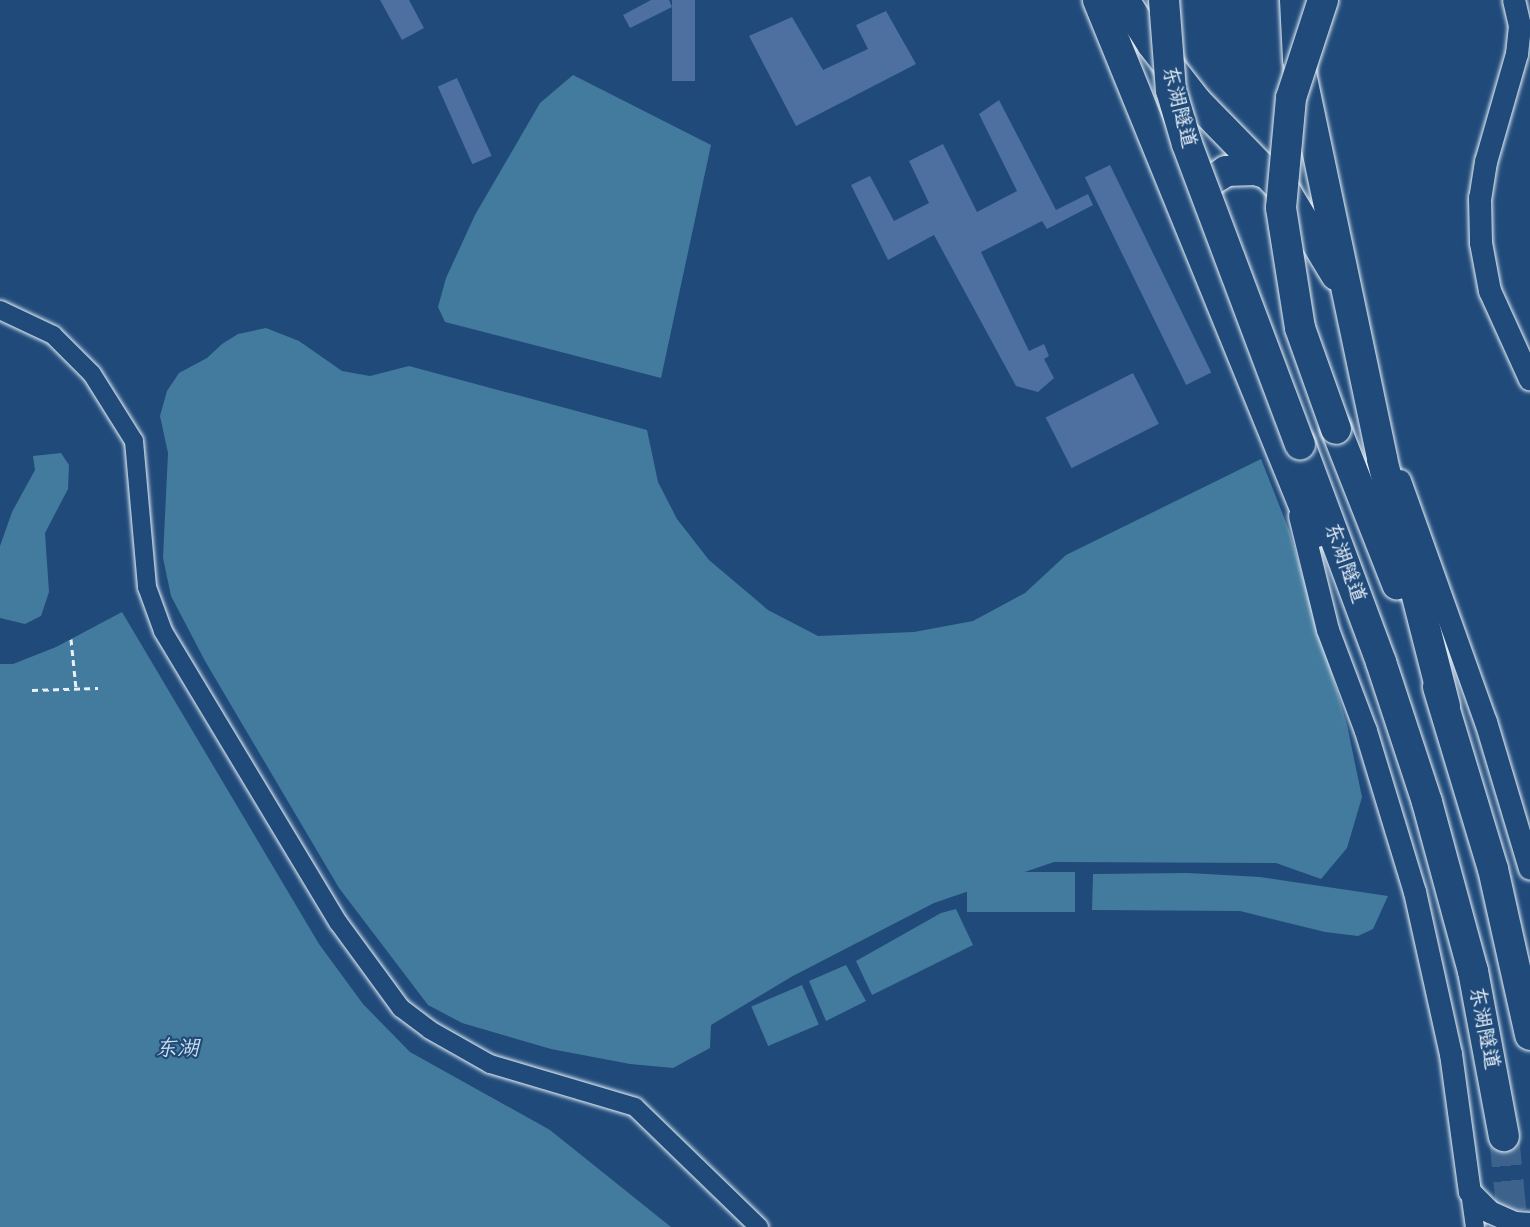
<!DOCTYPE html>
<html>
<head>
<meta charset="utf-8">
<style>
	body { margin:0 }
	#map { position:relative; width:1530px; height:1227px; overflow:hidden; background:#1f4a7a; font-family:Pangolin,"LXGW WenKai TC",sans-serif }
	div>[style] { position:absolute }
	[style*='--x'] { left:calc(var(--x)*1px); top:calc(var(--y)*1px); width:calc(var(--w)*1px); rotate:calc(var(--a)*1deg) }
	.water>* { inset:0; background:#437b9e; transform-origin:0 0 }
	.building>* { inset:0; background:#4d70a0; transform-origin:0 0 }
	.trunk-tunnel>* { height:30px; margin-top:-15px; transform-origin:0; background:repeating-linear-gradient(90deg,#3d638d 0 30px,transparent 0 45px) }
	.path>* { height:3px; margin-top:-1.5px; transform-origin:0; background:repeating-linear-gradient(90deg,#e8f1f8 0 6px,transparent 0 10.5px) }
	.roads { filter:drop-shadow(0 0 2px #e8f1f8) drop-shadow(0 0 2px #e8f1f8) }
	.minor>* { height:18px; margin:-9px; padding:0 9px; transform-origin:9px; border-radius:9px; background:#1f4a7a }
	.tertiary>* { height:22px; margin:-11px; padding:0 11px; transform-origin:11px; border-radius:11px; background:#1f4a7a }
	.trunk>* { height:30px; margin:-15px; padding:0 15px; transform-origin:15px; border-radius:15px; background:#1f4a7a }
	.bridges { filter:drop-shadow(0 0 2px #e8f1f8) drop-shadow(0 0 2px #e8f1f8) }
	.trunk-bridge>* { height:30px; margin:-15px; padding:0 15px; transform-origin:15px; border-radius:15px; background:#1f4a7a }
	span { translate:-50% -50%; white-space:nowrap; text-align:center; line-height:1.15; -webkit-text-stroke:4.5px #1f4a7a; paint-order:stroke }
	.street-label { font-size:21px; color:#e8f1f8 }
	.water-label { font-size:22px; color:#cfdfea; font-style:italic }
</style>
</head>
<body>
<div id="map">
	<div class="water">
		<i style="clip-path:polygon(573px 75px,711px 145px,661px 378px,445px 322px,438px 307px,446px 278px,475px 215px,540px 103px)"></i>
		<i style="clip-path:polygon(266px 328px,299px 341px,342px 371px,370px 376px,409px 366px,647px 430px,658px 482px,677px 519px,709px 560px,768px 610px,818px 636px,914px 632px,973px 621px,1025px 593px,1066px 555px,1261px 459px,1289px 530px,1347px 725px,1362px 797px,1347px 848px,1321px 879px,1276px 863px,1054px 862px,934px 903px,791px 977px,711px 1025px,710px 1048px,673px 1068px,630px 1064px,551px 1049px,462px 1023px,428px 1005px,339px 888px,205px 661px,171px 596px,163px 558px,168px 453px,160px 416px,167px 391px,179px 373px,207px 358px,222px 344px,238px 334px)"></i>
		<i style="clip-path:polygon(61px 453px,69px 465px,68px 489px,45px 533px,49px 592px,41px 616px,25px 624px,0 618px,0 546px,12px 512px,35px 470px,33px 456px)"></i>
		<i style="clip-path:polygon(122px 612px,319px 944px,363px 1004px,410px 1052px,550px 1130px,671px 1227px,0 1227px,0 664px,13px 664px,56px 647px)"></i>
		<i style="left:1075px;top:872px;width:40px;height:108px;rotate:90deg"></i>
		<i style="clip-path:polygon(1188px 873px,1260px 877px,1388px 896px,1373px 929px,1358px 936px,1325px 932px,1240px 911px,1092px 910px,1093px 874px)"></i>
		<i style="clip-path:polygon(956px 909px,973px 945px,872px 995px,856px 961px,941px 913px)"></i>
		<i style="clip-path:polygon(846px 965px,866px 1001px,826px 1021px,809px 981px)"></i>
		<i style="left:802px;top:985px;width:43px;height:55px;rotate:67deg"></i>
	</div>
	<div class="building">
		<i style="clip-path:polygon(380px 0,409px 0,424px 28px,402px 40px)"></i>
		<i style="clip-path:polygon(651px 0,669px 0,672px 7px,630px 28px,623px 15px)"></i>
		<i style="left:672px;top:0;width:23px;height:81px"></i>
		<i style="clip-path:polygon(886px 11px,916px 64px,796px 126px,749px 36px,792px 17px,823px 70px,868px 49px,856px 25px)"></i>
		<i style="left:457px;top:78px;width:85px;height:21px;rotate:66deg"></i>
		<i style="clip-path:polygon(999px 100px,1056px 210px,1088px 194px,1093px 205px,1047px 229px,1042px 221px,981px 252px,1029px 351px,1044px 344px,1049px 356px,1044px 359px,1054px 378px,1038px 392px,1016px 386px,934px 235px,888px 260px,851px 185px,870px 176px,894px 221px,929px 203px,909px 161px,943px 144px,977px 212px,1017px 191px,979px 114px)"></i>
		<i style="left:1110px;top:165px;width:231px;height:28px;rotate:64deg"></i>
		<i style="left:1133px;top:373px;width:57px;height:98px;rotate:63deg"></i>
	</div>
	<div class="trunk-tunnel">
		<i style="--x:1504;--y:1136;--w:91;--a:84.4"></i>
	</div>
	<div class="path">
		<i style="--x:71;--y:639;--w:49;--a:84.2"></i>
		<i style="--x:32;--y:690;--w:66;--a:-1.7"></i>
	</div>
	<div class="roads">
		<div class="minor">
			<i style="--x:0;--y:310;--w:59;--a:25.3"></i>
			<i style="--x:53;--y:335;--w:55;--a:45"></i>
			<i style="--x:92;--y:374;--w:79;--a:57.9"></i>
			<i style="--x:134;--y:441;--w:147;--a:84.9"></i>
			<i style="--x:147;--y:587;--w:47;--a:70"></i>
			<i style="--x:163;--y:631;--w:340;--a:59"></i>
			<i style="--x:338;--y:922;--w:107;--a:53.8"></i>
			<i style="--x:401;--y:1008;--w:36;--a:37"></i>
			<i style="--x:430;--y:1030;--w:69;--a:29.5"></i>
			<i style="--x:490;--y:1064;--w:151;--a:16.5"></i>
			<i style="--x:635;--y:1107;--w:173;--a:44.1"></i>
			<i style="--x:1470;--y:1192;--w:35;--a:82"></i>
		</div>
		<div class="tertiary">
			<i style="--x:1514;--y:0;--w:27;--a:77"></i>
			<i style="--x:1520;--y:26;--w:28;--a:96"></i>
			<i style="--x:1517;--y:54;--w:112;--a:106"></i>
			<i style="--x:1486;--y:162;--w:36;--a:99"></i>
			<i style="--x:1480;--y:198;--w:45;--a:88.7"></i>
			<i style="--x:1481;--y:243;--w:49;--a:79.4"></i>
			<i style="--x:1490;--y:291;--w:97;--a:65.6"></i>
			<i style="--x:1400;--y:481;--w:256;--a:70.4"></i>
			<i style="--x:1486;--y:722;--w:153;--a:73.3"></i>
			<i style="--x:1300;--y:516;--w:117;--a:76.2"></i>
			<i style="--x:1328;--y:630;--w:108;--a:69.4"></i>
			<i style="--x:1366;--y:731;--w:168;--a:73.1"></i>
			<i style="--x:1415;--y:892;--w:166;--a:77.5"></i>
			<i style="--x:1451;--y:1054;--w:139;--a:82.2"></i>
			<i style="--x:1470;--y:1192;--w:28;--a:45"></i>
			<i style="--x:1490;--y:1212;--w:27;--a:24"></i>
			<i style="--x:1515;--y:1223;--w:15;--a:4"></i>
		</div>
		<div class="trunk">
			<i style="--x:1098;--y:0;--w:575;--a:67.85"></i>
			<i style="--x:1124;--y:0;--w:52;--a:57.5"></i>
			<i style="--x:1152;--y:44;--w:73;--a:52.2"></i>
			<i style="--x:1197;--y:102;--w:129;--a:45.6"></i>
			<i style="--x:1287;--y:194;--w:95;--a:58.8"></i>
			<i style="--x:1295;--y:0;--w:59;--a:87.1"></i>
			<i style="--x:1298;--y:59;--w:409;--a:78.1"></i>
			<i style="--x:1382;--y:459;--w:255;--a:75.7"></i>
			<i style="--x:1194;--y:210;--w:27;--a:-68"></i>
			<i style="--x:1204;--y:185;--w:26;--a:-32"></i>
			<i style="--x:1226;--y:171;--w:29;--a:-2"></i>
			<i style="--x:1255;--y:170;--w:17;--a:17"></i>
			<i style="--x:1336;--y:429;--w:167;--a:68.5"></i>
			<i style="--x:1300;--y:444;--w:233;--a:69.6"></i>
			<i style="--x:1381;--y:662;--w:147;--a:71.8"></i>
			<i style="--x:1427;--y:802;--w:175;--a:74.8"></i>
			<i style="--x:1473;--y:971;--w:168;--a:79.4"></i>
			<i style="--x:1438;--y:687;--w:190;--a:73.2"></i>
			<i style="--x:1493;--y:869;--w:170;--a:77.4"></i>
		</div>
	</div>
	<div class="bridges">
		<div class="trunk-bridge">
			<i style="--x:1164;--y:0;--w:90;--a:85.6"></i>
			<i style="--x:1171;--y:90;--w:56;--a:73.5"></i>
			<i style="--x:1187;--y:144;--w:321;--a:69.4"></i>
			<i style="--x:1323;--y:0;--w:103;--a:108.1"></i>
			<i style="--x:1291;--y:98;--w:110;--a:95.2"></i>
			<i style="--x:1281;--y:208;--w:121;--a:81"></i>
			<i style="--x:1300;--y:328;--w:107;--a:70.4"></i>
		</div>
	</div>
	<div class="street-label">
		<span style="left:1179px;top:107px;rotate:76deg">东湖隧道</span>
		<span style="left:1345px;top:563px;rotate:70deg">东湖隧道</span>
		<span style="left:1484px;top:1028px;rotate:79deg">东湖隧道</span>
	</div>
	<div class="water-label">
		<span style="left:177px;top:1049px">东湖</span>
	</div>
</div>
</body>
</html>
